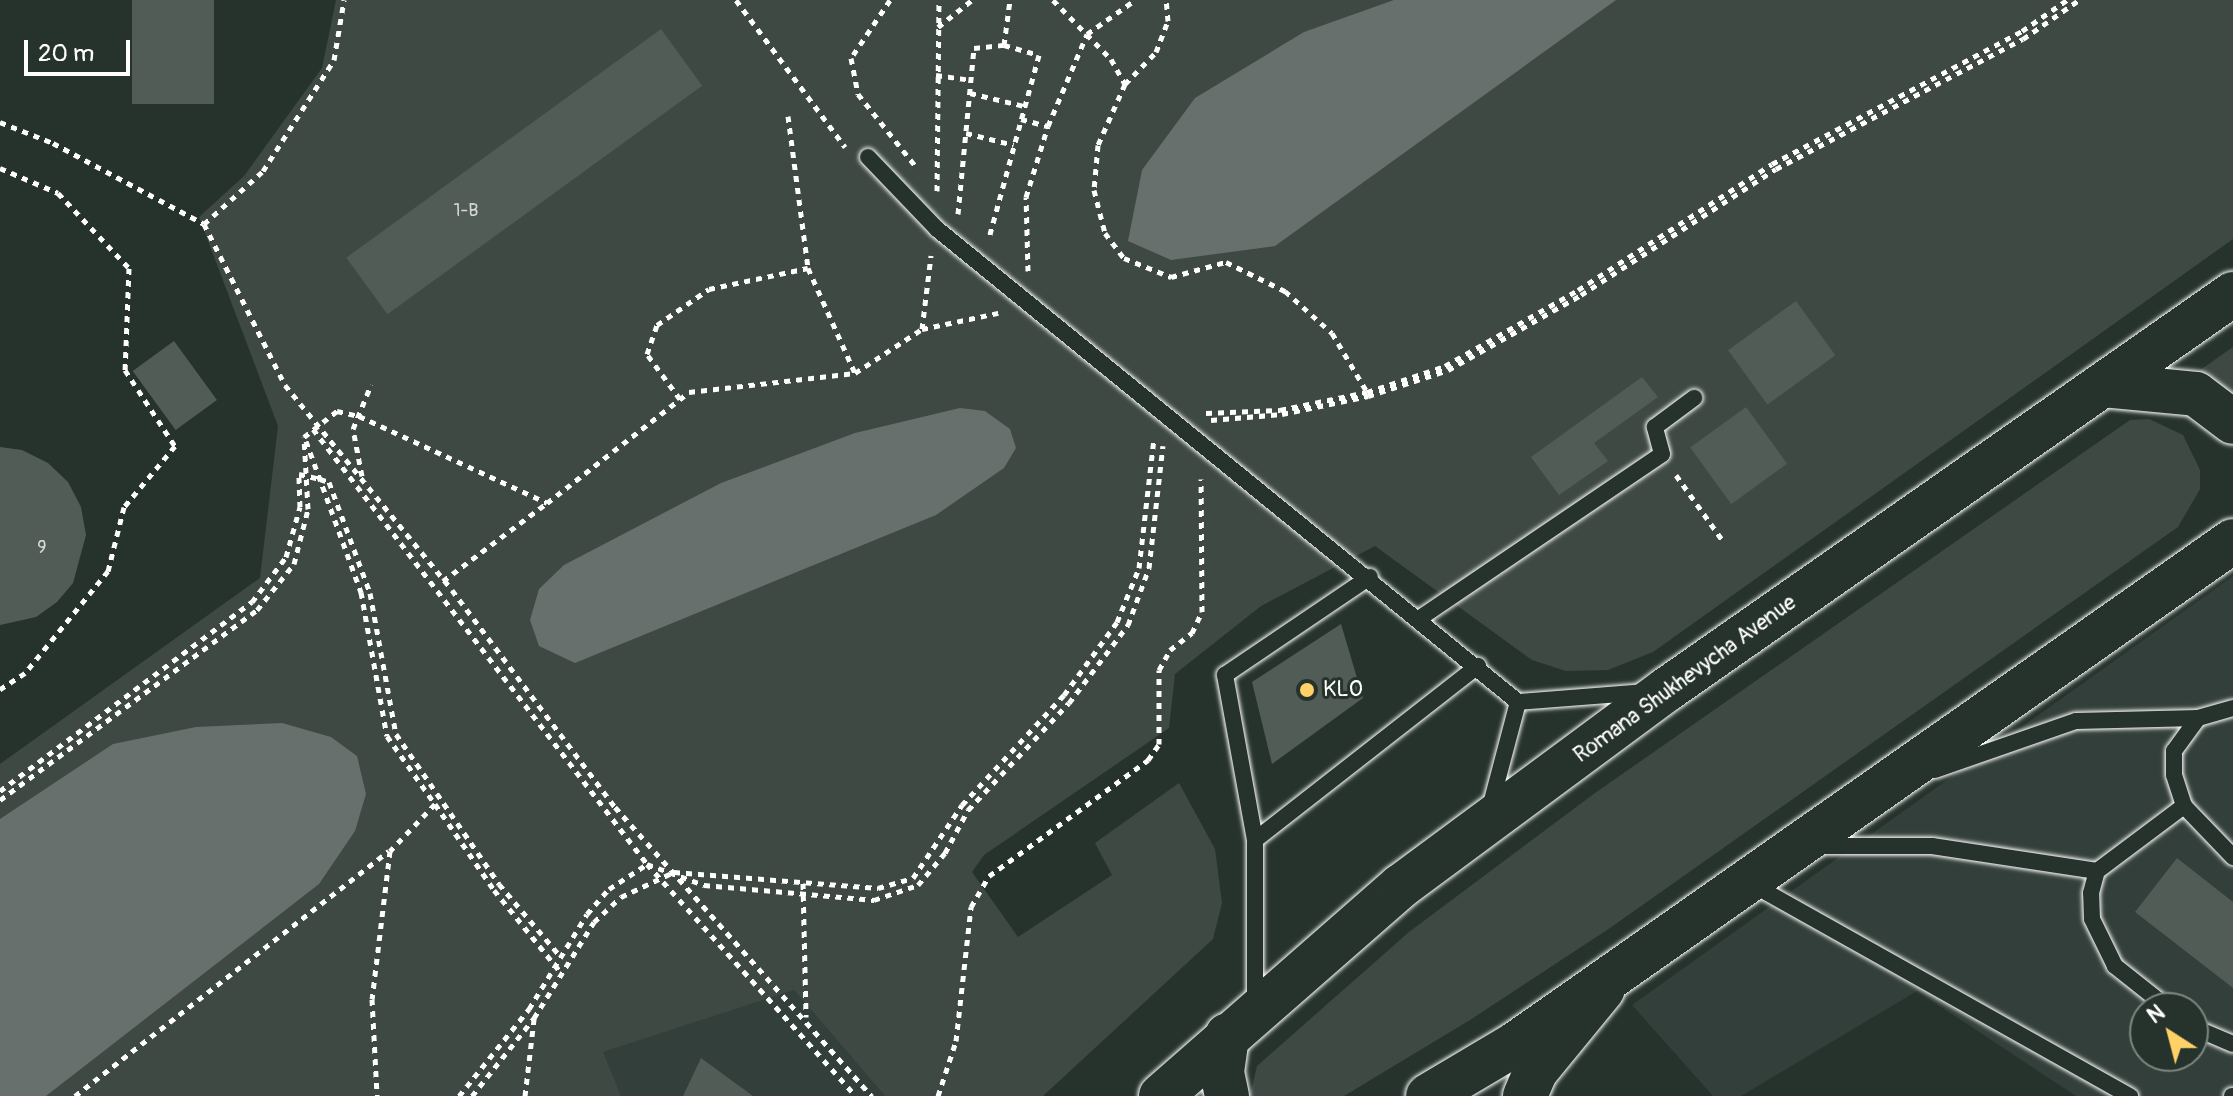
<!DOCTYPE html>
<html>
<head>
<meta charset="utf-8">
<style>
	body { margin:0 }
	#map { position:relative; width:2233px; height:1096px; overflow:hidden; background:#26332d; font-family:Pangolin,sans-serif }
	div>[style] { position:absolute }
	[style*='--x'] { left:calc(var(--x)*1px); top:calc(var(--y)*1px); width:calc(var(--w)*1px); rotate:calc(var(--a)*1deg) }
	.built>* { inset:0; background:#333f3a }
	.green>* { inset:0; background:#3e4944 }
	.water>* { inset:0; background:#67706c }
	.building>* { inset:0; background:#515c57; transform-origin:0 0 }
	.path>* { height:5px; margin-top:-2.5px; transform-origin:0; background:repeating-linear-gradient(90deg,#fff 0 6px,transparent 0 12px) }
	.roads { filter:drop-shadow(0 0 2px #fff) drop-shadow(0 0 2px #fff) }
	.lane>* { height:16px; margin:-8px; padding:0 8px; transform-origin:8px; border-radius:8px; background:#26332d }
	.secondary>* { height:44px; margin:-22px; padding:0 22px; transform-origin:22px; border-radius:22px; background:#26332d }
	.primary>* { height:44px; margin:-22px; padding:0 22px; transform-origin:22px; border-radius:22px; background:#26332d }
	.dots>* { width:22px; height:22px; translate:-50% -50%; box-sizing:border-box; border:4px solid #26332d; border-radius:50% }
	span { translate:-50% -50%; white-space:nowrap; text-align:center; line-height:1.15; -webkit-text-stroke:6px #26332d; paint-order:stroke }
	.number-label { font-size:18px; color:#d4d6d5 }
	.number-label span { -webkit-text-stroke-width:0 }
	.street-label { font-size:22px; color:#fff }
	.poi-label { font-size:22px; color:#fff }
	.left { translate:0 -50%; text-align:left }
	.north { position:absolute; left:2129px; top:992px; width:80px; height:80px; box-sizing:border-box; background:#26332d; border:2px solid #7d8581; border-radius:50%; rotate:324deg; font-size:22px; font-weight:700; line-height:32px; text-align:center; color:#fff }
	.north::after { content:''; display:block; margin:auto; width:28px; height:36px; background:#ffd166; clip-path:polygon(50% 0,100% 100%,50% 72%,0 100%) }
	.scale { position:absolute; left:24px; top:40px; width:106px; height:36px; box-sizing:border-box; border:4px solid #fff; border-top:0; padding-left:10px; font-size:24px; line-height:28px; white-space:nowrap; color:#fff; -webkit-text-stroke:6px #26332d; paint-order:stroke }
</style>
</head>
<body>
<div id="map">
	<div class="built">
		<i style="clip-path:polygon(evenodd,2233px 576px,2233px 1096px,2076px 1096px,1917px 991px,1741px 1096px,1713px 1096px,1632px 1005px,2233px 576px,2145px 1008px,2193px 1008px,2193px 1056px,2145px 1056px,2145px 1008px)"></i>
		<i style="clip-path:polygon(794px 990px,885px 1096px,621px 1096px,602px 1052px)"></i>
	</div>
	<div class="green">
		<i style="clip-path:polygon(336px 0,2233px 0,2233px 239px,1653px 652px,1608px 670px,1566px 671px,1532px 660px,1375px 546px,1261px 606px,1175px 674px,1169px 728px,984px 855px,972px 872px,1018px 937px,1112px 875px,1095px 843px,1179px 783px,1215px 849px,1222px 903px,1213px 939px,1043px 1096px,885px 1096px,794px 990px,603px 1052px,621px 1096px,0 1096px,0 764px,260px 578px,278px 426px,199px 217px,244px 176px,322px 68px)"></i>
		<i style="clip-path:polygon(2233px 347px,2233px 403px,2196px 373px)"></i>
		<i style="clip-path:polygon(2149px 419px,2183px 435px,2200px 470px,2200px 489px,2178px 527px,1610px 928px,1470px 1020px,1344px 1096px,1250px 1096px,1257px 1066px,1409px 932px,1595px 793px,2130px 420px)"></i>
	</div>
	<div class="water">
		<i style="clip-path:polygon(1394px 0,1616px 0,1275px 246px,1171px 260px,1128px 241px,1142px 170px,1195px 98px,1304px 32px)"></i>
		<i style="clip-path:polygon(960px 408px,985px 411px,1010px 429px,1016px 448px,1004px 468px,936px 515px,575px 663px,539px 646px,530px 620px,539px 589px,564px 565px,721px 483px,855px 433px)"></i>
		<i style="clip-path:polygon(282px 723px,331px 737px,357px 756px,366px 794px,355px 831px,319px 884px,46px 1096px,0 1096px,0 819px,113px 744px,196px 727px)"></i>
	</div>
	<div class="building">
		<i style="left:132px;top:0;width:82px;height:104px"></i>
		<i style="left:661px;top:29px;width:70px;height:389px;rotate:54deg"></i>
		<i style="left:1796px;top:301px;width:67px;height:84px;rotate:54deg"></i>
		<i style="left:174px;top:341px;width:73px;height:51px;rotate:54deg"></i>
		<i style="clip-path:polygon(1642px 377px,1658px 397px,1594px 443px,1608px 461px,1559px 495px,1531px 457px)"></i>
		<i style="left:1746px;top:407px;width:70px;height:69px;rotate:54deg"></i>
		<i style="clip-path:polygon(0 447px,22px 450px,48px 463px,68px 482px,81px 507px,86px 535px,73px 583px,57px 602px,36px 617px,0 625px)"></i>
		<i style="clip-path:polygon(1341px 624px,1363px 698px,1272px 764px,1252px 682px)"></i>
		<i style="clip-path:polygon(2177px 858px,2233px 902px,2233px 988px,2135px 912px)"></i>
		<i style="clip-path:polygon(701px 1058px,753px 1096px,683px 1096px)"></i>
	</div>
	<div class="path">
		<i style="--x:736;--y:0;--w:183;--a:53.4"></i>
		<i style="--x:890;--y:0;--w:70;--a:123.9"></i>
		<i style="--x:851;--y:58;--w:37;--a:79"></i>
		<i style="--x:858;--y:94;--w:95;--a:51.4"></i>
		<i style="--x:1053;--y:0;--w:83;--a:45.5"></i>
		<i style="--x:1111;--y:59;--w:29;--a:61"></i>
		<i style="--x:1125;--y:84;--w:45;--a:-45.9"></i>
		<i style="--x:1156;--y:52;--w:33;--a:-69"></i>
		<i style="--x:1168;--y:21;--w:21;--a:-95"></i>
		<i style="--x:938;--y:27;--w:43;--a:-38.5"></i>
		<i style="--x:1004;--y:45;--w:45;--a:-82.4"></i>
		<i style="--x:936;--y:75;--w:35;--a:8"></i>
		<i style="--x:1125;--y:84;--w:67;--a:113.9"></i>
		<i style="--x:1098;--y:145;--w:45;--a:95.1"></i>
		<i style="--x:1094;--y:190;--w:44;--a:75.7"></i>
		<i style="--x:1105;--y:233;--w:31;--a:53"></i>
		<i style="--x:1124;--y:258;--w:51;--a:22"></i>
		<i style="--x:1171;--y:277;--w:57;--a:-15.3"></i>
		<i style="--x:1226;--y:262;--w:66;--a:26.2"></i>
		<i style="--x:1285;--y:291;--w:63;--a:41.8"></i>
		<i style="--x:1332;--y:333;--w:69;--a:59.3"></i>
		<i style="--x:970;--y:93;--w:56;--a:13.5"></i>
		<i style="--x:788;--y:116;--w:153;--a:82.5"></i>
		<i style="--x:808;--y:268;--w:115;--a:65.9"></i>
		<i style="--x:1021;--y:119;--w:28;--a:15"></i>
		<i style="--x:0;--y:122;--w:57;--a:21.6"></i>
		<i style="--x:53;--y:143;--w:171;--a:28.2"></i>
		<i style="--x:204;--y:224;--w:180;--a:63.3"></i>
		<i style="--x:285;--y:385;--w:264;--a:50.8"></i>
		<i style="--x:452;--y:590;--w:271;--a:53.1"></i>
		<i style="--x:615;--y:807;--w:387;--a:48.4"></i>
		<i style="--x:966;--y:133;--w:49;--a:14"></i>
		<i style="--x:0;--y:168;--w:63;--a:23.3"></i>
		<i style="--x:58;--y:193;--w:103;--a:46.6"></i>
		<i style="--x:129;--y:268;--w:102;--a:92.2"></i>
		<i style="--x:125;--y:370;--w:91;--a:56.7"></i>
		<i style="--x:175;--y:446;--w:80;--a:129.9"></i>
		<i style="--x:124;--y:507;--w:66;--a:104"></i>
		<i style="--x:108;--y:571;--w:132;--a:129.1"></i>
		<i style="--x:25;--y:673;--w:30;--a:147"></i>
		<i style="--x:937;--y:191;--w:191;--a:-89.4"></i>
		<i style="--x:958;--y:214;--w:167;--a:-84.5"></i>
		<i style="--x:974;--y:48;--w:30;--a:-6"></i>
		<i style="--x:1004;--y:45;--w:36;--a:16"></i>
		<i style="--x:1039;--y:55;--w:190;--a:105.3"></i>
		<i style="--x:204;--y:224;--w:79;--a:-41.9"></i>
		<i style="--x:263;--y:171;--w:132;--a:-57.4"></i>
		<i style="--x:334;--y:60;--w:61;--a:-80.5"></i>
		<i style="--x:1028;--y:271;--w:74;--a:-91.5"></i>
		<i style="--x:1026;--y:197;--w:74;--a:-72.8"></i>
		<i style="--x:1048;--y:126;--w:100;--a:-67"></i>
		<i style="--x:1087;--y:34;--w:59;--a:-35.3"></i>
		<i style="--x:922;--y:329;--w:78;--a:-11.9"></i>
		<i style="--x:680;--y:399;--w:56;--a:-126.3"></i>
		<i style="--x:647;--y:354;--w:31;--a:-71"></i>
		<i style="--x:657;--y:325;--w:63;--a:-34.7"></i>
		<i style="--x:709;--y:289;--w:101;--a:-12"></i>
		<i style="--x:1206;--y:413;--w:74;--a:-2.3"></i>
		<i style="--x:1280;--y:410;--w:89;--a:-11.7"></i>
		<i style="--x:1367;--y:392;--w:82;--a:-18.4"></i>
		<i style="--x:1445;--y:366;--w:153;--a:-29.7"></i>
		<i style="--x:1578;--y:290;--w:231;--a:-33"></i>
		<i style="--x:1772;--y:164;--w:283;--a:-28"></i>
		<i style="--x:2022;--y:31;--w:55;--a:-34.6"></i>
		<i style="--x:1211;--y:420;--w:71;--a:-4.8"></i>
		<i style="--x:1282;--y:414;--w:88;--a:-11.8"></i>
		<i style="--x:1368;--y:396;--w:84;--a:-18"></i>
		<i style="--x:1448;--y:370;--w:153;--a:-29.4"></i>
		<i style="--x:1581;--y:295;--w:232;--a:-32.9"></i>
		<i style="--x:1776;--y:169;--w:279;--a:-27.8"></i>
		<i style="--x:2023;--y:39;--w:68;--a:-34.9"></i>
		<i style="--x:313;--y:429;--w:548;--a:52.48"></i>
		<i style="--x:647;--y:864;--w:61;--a:20.2"></i>
		<i style="--x:704;--y:885;--w:171;--a:5"></i>
		<i style="--x:874;--y:900;--w:46;--a:-18.8"></i>
		<i style="--x:918;--y:885;--w:42;--a:-49.8"></i>
		<i style="--x:945;--y:853;--w:49;--a:-61.9"></i>
		<i style="--x:968;--y:810;--w:147;--a:-46.7"></i>
		<i style="--x:1069;--y:703;--w:98;--a:-52.9"></i>
		<i style="--x:1128;--y:625;--w:61;--a:-69.8"></i>
		<i style="--x:1149;--y:568;--w:123;--a:-83.5"></i>
		<i style="--x:306;--y:441;--w:161;--a:70"></i>
		<i style="--x:361;--y:592;--w:146;--a:79.8"></i>
		<i style="--x:387;--y:736;--w:83;--a:54.8"></i>
		<i style="--x:435;--y:804;--w:65;--a:133.8"></i>
		<i style="--x:390;--y:851;--w:149;--a:96.9"></i>
		<i style="--x:372;--y:999;--w:97;--a:87"></i>
		<i style="--x:1676;--y:475;--w:81;--a:54.5"></i>
		<i style="--x:362;--y:476;--w:48;--a:-100.8"></i>
		<i style="--x:353;--y:429;--w:48;--a:-67.8"></i>
		<i style="--x:443;--y:581;--w:130;--a:-36.9"></i>
		<i style="--x:0;--y:791;--w:315;--a:-36.9"></i>
		<i style="--x:252;--y:602;--w:56;--a:-52.9"></i>
		<i style="--x:286;--y:557;--w:52;--a:-74.4"></i>
		<i style="--x:300;--y:507;--w:33;--a:-92"></i>
		<i style="--x:299;--y:474;--w:22;--a:13"></i>
		<i style="--x:320;--y:479;--w:9;--a:18"></i>
		<i style="--x:329;--y:482;--w:118;--a:69.7"></i>
		<i style="--x:370;--y:593;--w:143;--a:79.6"></i>
		<i style="--x:396;--y:734;--w:182;--a:55.5"></i>
		<i style="--x:499;--y:884;--w:94;--a:49.7"></i>
		<i style="--x:0;--y:800;--w:320;--a:-36.5"></i>
		<i style="--x:257;--y:610;--w:59;--a:-51.2"></i>
		<i style="--x:294;--y:564;--w:57;--a:-75.7"></i>
		<i style="--x:308;--y:509;--w:72;--a:-93.2"></i>
		<i style="--x:304;--y:437;--w:42;--a:-38.2"></i>
		<i style="--x:337;--y:411;--w:23;--a:13"></i>
		<i style="--x:359;--y:416;--w:207;--a:24.8"></i>
		<i style="--x:547;--y:503;--w:180;--a:-38"></i>
		<i style="--x:689;--y:392;--w:167;--a:-6.5"></i>
		<i style="--x:855;--y:373;--w:80;--a:-33.3"></i>
		<i style="--x:922;--y:329;--w:74;--a:-83"></i>
		<i style="--x:435;--y:804;--w:104;--a:55.5"></i>
		<i style="--x:494;--y:890;--w:108;--a:51"></i>
		<i style="--x:803;--y:883;--w:134;--a:88.7"></i>
		<i style="--x:75;--y:1096;--w:398;--a:-38"></i>
		<i style="--x:459;--y:1096;--w:112;--a:-51.2"></i>
		<i style="--x:529;--y:1009;--w:111;--a:-58.6"></i>
		<i style="--x:587;--y:914;--w:33;--a:-49"></i>
		<i style="--x:609;--y:889;--w:45;--a:-33.3"></i>
		<i style="--x:647;--y:864;--w:312;--a:48"></i>
		<i style="--x:472;--y:1096;--w:100;--a:-51.5"></i>
		<i style="--x:534;--y:1018;--w:113;--a:-58"></i>
		<i style="--x:594;--y:922;--w:37;--a:-43"></i>
		<i style="--x:621;--y:897;--w:59;--a:-25.3"></i>
		<i style="--x:674;--y:872;--w:205;--a:4.5"></i>
		<i style="--x:878;--y:888;--w:36;--a:-16"></i>
		<i style="--x:913;--y:878;--w:88;--a:-56.1"></i>
		<i style="--x:962;--y:805;--w:150;--a:-47.2"></i>
		<i style="--x:1064;--y:695;--w:90;--a:-54"></i>
		<i style="--x:1117;--y:622;--w:58;--a:-67.8"></i>
		<i style="--x:1139;--y:568;--w:131;--a:-83.4"></i>
		<i style="--x:525;--y:1096;--w:78;--a:-83.3"></i>
		<i style="--x:938;--y:1096;--w:58;--a:-71.9"></i>
		<i style="--x:956;--y:1041;--w:135;--a:-83.6"></i>
		<i style="--x:971;--y:907;--w:36;--a:-60"></i>
		<i style="--x:989;--y:876;--w:197;--a:-36.1"></i>
		<i style="--x:1148;--y:760;--w:19;--a:-55"></i>
		<i style="--x:1159;--y:744;--w:74;--a:-90"></i>
		<i style="--x:1159;--y:670;--w:23;--a:-61"></i>
		<i style="--x:1170;--y:650;--w:28;--a:-38"></i>
		<i style="--x:1192;--y:633;--w:23;--a:-65"></i>
		<i style="--x:1202;--y:612;--w:133;--a:-90.4"></i>
	</div>
	<div class="roads">
		<div class="lane">
			<i style="--x:868;--y:157;--w:100;--a:46.2"></i>
			<i style="--x:937;--y:229;--w:749;--a:39.15"></i>
			<i style="--x:1518;--y:702;--w:127;--a:-4.5"></i>
			<i style="--x:1420;--y:618;--w:292;--a:-34.1"></i>
			<i style="--x:1662;--y:454;--w:28;--a:-105"></i>
			<i style="--x:1655;--y:427;--w:49;--a:-36.6"></i>
			<i style="--x:2198;--y:718;--w:41;--a:126"></i>
			<i style="--x:2174;--y:751;--w:24;--a:90"></i>
			<i style="--x:2174;--y:775;--w:33;--a:72"></i>
			<i style="--x:2184;--y:806;--w:71;--a:46.1"></i>
			<i style="--x:1935;--y:770;--w:149;--a:-19.2"></i>
			<i style="--x:2076;--y:721;--w:122;--a:-1.4"></i>
			<i style="--x:2198;--y:718;--w:36;--a:-16"></i>
			<i style="--x:1490;--y:808;--w:110;--a:-75.2"></i>
			<i style="--x:1255;--y:840;--w:283;--a:-38"></i>
			<i style="--x:1815;--y:846;--w:117;--a:0"></i>
			<i style="--x:1932;--y:846;--w:167;--a:8.6"></i>
			<i style="--x:1750;--y:883;--w:436;--a:29.3"></i>
			<i style="--x:1255;--y:1006;--w:166;--a:-90"></i>
			<i style="--x:1255;--y:840;--w:168;--a:-100.3"></i>
			<i style="--x:1225;--y:675;--w:175;--a:-34.1"></i>
			<i style="--x:2168;--y:1008;--w:68;--a:-141.6"></i>
			<i style="--x:2115;--y:966;--w:52;--a:-116.1"></i>
			<i style="--x:2092;--y:919;--w:26;--a:-92"></i>
			<i style="--x:2091;--y:893;--w:23;--a:-75"></i>
			<i style="--x:2097;--y:871;--w:109;--a:-36.8"></i>
			<i style="--x:2193;--y:1027;--w:43;--a:23"></i>
			<i style="--x:2232;--y:1096;--w:1;--a:0"></i>
		</div>
		<div class="secondary">
			<i style="--x:1525;--y:1096;--w:26;--a:-67"></i>
			<i style="--x:1535;--y:1072;--w:107;--a:-50.7"></i>
		</div>
		<div class="primary">
			<i style="--x:2103;--y:385;--w:93;--a:5.5"></i>
			<i style="--x:2196;--y:394;--w:46;--a:37.1"></i>
			<i style="--x:1161;--y:1096;--w:319;--a:-41.2"></i>
			<i style="--x:1401;--y:886;--w:330;--a:-36.5"></i>
			<i style="--x:1666;--y:690;--w:692;--a:-34.93"></i>
			<i style="--x:1227;--y:1096;--w:25;--a:-102"></i>
			<i style="--x:1222;--y:1072;--w:37;--a:-82"></i>
			<i style="--x:1428;--y:1096;--w:100;--a:-30.7"></i>
			<i style="--x:1514;--y:1045;--w:878;--a:-35.03"></i>
		</div>
	</div>
	<div class="dots">
		<i style="left:1307px;top:690px;background:#ffd166"></i>
	</div>
	<div class="number-label">
		<span style="left:466px;top:211px">1-В</span>
		<span style="left:42px;top:548px">9</span>
	</div>
	<div class="street-label">
		<span style="left:1685px;top:679px;rotate:-36deg">Romana Shukhevycha Avenue</span>
	</div>
	<div class="poi-label">
		<span class="left" style="left:1323px;top:690px">KLO</span>
	</div>
	<div class="north">N</div>
	<div class="scale">20 m</div>
</div>
</body>
</html>
